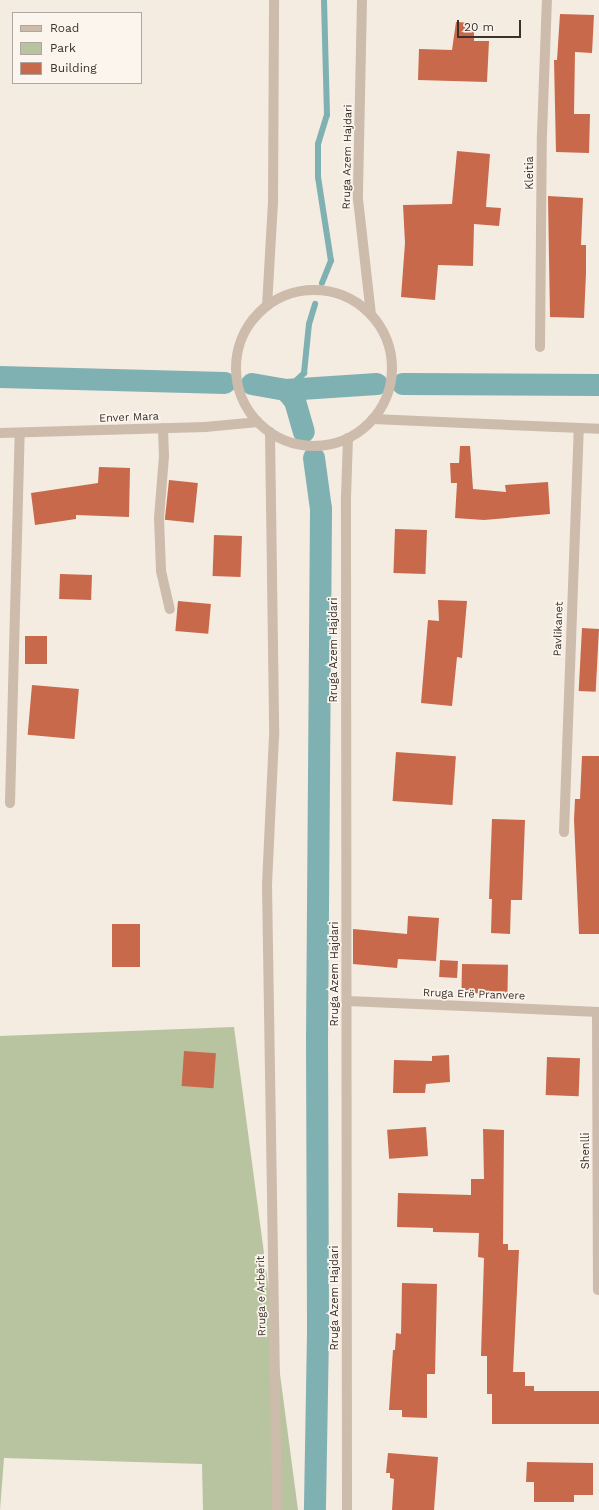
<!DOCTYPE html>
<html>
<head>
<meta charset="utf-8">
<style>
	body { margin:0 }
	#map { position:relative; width:599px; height:1510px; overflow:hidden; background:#f4ebe1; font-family:"Work Sans",sans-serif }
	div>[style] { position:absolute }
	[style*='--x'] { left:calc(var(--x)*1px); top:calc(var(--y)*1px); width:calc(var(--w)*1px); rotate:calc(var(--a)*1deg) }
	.green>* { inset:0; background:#b8c4a0 }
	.stream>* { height:6px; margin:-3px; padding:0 3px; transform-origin:3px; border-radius:3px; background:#7fb0b2 }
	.canal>* { height:22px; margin:-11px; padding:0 11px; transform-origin:11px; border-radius:11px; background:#7fb0b2 }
	.building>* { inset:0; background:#c8694b; transform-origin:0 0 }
	.minor>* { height:10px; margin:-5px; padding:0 5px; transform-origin:5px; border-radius:5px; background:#cdbbac }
	.minor>.ring { margin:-5px; padding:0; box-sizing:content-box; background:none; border:10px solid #cdbbac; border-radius:50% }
	span { translate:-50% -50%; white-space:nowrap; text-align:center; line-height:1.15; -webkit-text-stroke:3.5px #fbf5ee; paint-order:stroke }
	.street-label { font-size:11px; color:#3b302b }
	.legend { position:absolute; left:12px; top:12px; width:130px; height:72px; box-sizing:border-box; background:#fbf5ee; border:1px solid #aea6a0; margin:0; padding:5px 7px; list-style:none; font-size:12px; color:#3b302b }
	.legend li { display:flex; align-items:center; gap:8px; height:20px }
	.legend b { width:20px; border:1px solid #aea6a0 }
	.scale { position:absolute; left:457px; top:20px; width:64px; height:18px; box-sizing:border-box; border:2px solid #3b302b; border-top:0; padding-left:5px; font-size:12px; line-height:14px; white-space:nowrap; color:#3b302b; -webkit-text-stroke:3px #fbf5ee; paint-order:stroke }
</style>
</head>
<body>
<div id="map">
	<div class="green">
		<i style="clip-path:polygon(234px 1027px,298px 1510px,203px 1510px,202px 1464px,4px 1458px,0 1510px,0 1036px)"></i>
	</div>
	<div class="stream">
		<i style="--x:322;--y:283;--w:24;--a:-68"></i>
		<i style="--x:331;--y:261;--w:85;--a:-98.8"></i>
		<i style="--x:318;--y:177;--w:33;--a:-90"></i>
		<i style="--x:318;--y:144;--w:30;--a:-73"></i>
		<i style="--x:327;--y:115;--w:115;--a:-91.5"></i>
		<i style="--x:286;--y:390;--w:25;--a:-43"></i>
		<i style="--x:304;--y:373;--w:49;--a:-84.2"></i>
		<i style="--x:309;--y:324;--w:21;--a:-73"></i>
	</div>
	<div class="canal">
		<i style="--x:0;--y:377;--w:225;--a:1.5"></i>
		<i style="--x:252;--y:384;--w:35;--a:10"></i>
		<i style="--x:286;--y:390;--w:91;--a:-3.8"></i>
		<i style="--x:403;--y:384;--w:196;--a:0.3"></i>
		<i style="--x:286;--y:390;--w:14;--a:51"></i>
		<i style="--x:295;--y:401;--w:32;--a:74"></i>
		<i style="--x:314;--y:458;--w:51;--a:82.2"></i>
		<i style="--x:321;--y:509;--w:527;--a:90.43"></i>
		<i style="--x:317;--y:1036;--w:298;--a:89.8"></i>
		<i style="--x:318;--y:1334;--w:176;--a:91"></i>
	</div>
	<div class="building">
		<i style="clip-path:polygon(560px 14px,594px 15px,592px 53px,575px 52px,574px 114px,590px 114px,589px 153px,556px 152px,554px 60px,557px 60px)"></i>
		<i style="clip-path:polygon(456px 22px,474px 23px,474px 41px,489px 41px,487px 82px,418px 80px,419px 49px,452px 50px)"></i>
		<i style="clip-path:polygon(457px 151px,490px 154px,486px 207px,501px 208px,499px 226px,474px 224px,473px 266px,438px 265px,435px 300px,401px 297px,405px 243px,403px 205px,452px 204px)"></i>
		<i style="clip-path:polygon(548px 196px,583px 198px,581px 245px,586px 245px,586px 273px,584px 318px,550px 317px)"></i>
		<i style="clip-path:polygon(460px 446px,470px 446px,473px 489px,506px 492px,505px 485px,548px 482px,550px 514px,484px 520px,455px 518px,457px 483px,451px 483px,450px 463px,459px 463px)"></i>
		<i style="clip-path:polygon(99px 467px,130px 468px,129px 517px,76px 515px,76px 519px,35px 525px,31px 493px,98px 483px)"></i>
		<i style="left:169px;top:480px;width:29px;height:40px;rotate:6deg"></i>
		<i style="left:395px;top:529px;width:32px;height:44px;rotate:2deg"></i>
		<i style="left:214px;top:535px;width:28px;height:41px;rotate:2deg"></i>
		<i style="left:60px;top:574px;width:32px;height:25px;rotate:2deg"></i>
		<i style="clip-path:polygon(438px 600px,467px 601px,462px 658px,457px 657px,452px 706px,421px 703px,428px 620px,439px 621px)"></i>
		<i style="left:178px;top:601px;width:33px;height:30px;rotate:5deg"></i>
		<i style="left:582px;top:628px;width:17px;height:63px;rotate:3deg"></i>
		<i style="left:25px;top:636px;width:22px;height:28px"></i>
		<i style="left:32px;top:685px;width:47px;height:50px;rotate:5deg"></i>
		<i style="left:396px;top:752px;width:60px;height:49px;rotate:4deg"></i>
		<i style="clip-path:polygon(582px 756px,599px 756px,599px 934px,579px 934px,574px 820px,575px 799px,580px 799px)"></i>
		<i style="clip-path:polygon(492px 819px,525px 820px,522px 900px,511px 900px,510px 934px,491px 933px,492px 899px,489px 899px)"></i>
		<i style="clip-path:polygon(408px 916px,439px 918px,436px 961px,398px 959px,397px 968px,353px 964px,353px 929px,407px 934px)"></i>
		<i style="left:112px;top:924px;width:28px;height:43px"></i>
		<i style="left:440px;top:960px;width:18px;height:17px;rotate:3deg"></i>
		<i style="left:462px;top:964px;width:46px;height:29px;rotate:1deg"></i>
		<i style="left:184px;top:1051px;width:32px;height:35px;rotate:4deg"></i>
		<i style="clip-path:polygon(449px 1055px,450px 1082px,426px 1084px,425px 1093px,393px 1093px,394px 1060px,432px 1061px,432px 1056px)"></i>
		<i style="left:547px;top:1057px;width:33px;height:38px;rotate:2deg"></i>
		<i style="left:426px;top:1127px;width:29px;height:39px;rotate:86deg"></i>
		<i style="clip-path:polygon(483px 1129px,504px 1130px,503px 1244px,508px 1244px,508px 1250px,519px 1250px,513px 1372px,525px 1372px,525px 1386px,534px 1386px,534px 1391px,599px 1391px,599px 1424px,492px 1424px,492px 1394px,487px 1394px,487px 1356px,481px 1356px,484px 1258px,478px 1257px,479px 1233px,433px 1232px,433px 1228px,397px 1227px,398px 1193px,471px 1195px,471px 1179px,484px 1179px)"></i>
		<i style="clip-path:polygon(402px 1283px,437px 1284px,435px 1374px,427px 1374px,427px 1418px,402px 1417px,402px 1410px,389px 1410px,393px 1350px,395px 1350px,396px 1333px,401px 1334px)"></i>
		<i style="clip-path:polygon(388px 1453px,438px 1457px,434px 1510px,392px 1510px,394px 1479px,390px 1478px,390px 1473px,386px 1473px)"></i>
		<i style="clip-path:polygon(527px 1462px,593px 1463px,593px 1495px,574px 1495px,574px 1502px,534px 1502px,534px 1482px,526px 1482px)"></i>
	</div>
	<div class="minor">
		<i style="--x:362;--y:0;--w:199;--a:91.2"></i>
		<i style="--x:358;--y:199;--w:116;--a:83.6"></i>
		<i class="ring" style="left:236px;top:290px;width:146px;height:146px"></i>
		<i style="--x:267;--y:306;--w:103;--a:-86.7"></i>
		<i style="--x:273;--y:203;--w:203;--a:-89.7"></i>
		<i style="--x:540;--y:347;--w:213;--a:-89.5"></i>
		<i style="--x:542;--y:134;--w:134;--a:-87.9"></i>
		<i style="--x:373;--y:419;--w:226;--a:2.5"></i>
		<i style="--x:163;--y:428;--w:28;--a:88"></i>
		<i style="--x:164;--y:456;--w:62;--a:94.6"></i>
		<i style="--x:159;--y:518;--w:53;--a:87.8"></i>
		<i style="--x:161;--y:571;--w:39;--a:77"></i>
		<i style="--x:270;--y:432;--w:304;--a:89.2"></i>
		<i style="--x:274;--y:736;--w:149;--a:92.7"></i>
		<i style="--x:267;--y:885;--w:625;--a:89.08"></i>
		<i style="--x:0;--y:433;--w:205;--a:-1.7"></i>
		<i style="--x:205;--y:427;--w:53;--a:-5.4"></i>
		<i style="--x:10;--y:803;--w:370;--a:-88.5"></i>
		<i style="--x:564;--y:832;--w:404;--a:-87.9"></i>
		<i style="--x:347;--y:1001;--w:252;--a:2.5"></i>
		<i style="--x:597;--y:1012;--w:278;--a:89.8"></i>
		<i style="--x:347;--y:1510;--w:1013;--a:-90.06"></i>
		<i style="--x:346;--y:497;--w:59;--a:-88.1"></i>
	</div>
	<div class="street-label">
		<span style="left:348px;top:157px;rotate:-89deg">Rruga Azem Hajdari</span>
		<span style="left:530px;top:173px;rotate:-90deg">Kleitia</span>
		<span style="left:129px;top:418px;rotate:-2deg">Enver Mara</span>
		<span style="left:559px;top:629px;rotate:-88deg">Pavlikanet</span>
		<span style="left:334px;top:650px;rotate:-90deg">Rruga Azem Hajdari</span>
		<span style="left:335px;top:974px;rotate:-90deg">Rruga Azem Hajdari</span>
		<span style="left:474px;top:995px;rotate:2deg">Rruga Erë Pranvere</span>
		<span style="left:586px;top:1151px;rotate:-90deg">Shenlli</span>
		<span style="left:262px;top:1296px;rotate:-91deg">Rruga e Arbërit</span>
		<span style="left:335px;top:1298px;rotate:-90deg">Rruga Azem Hajdari</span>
	</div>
	<ul class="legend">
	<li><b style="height:5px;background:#cdbbac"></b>Road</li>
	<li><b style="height:11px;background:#b8c4a0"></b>Park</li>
	<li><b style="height:11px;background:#c8694b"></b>Building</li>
	</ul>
	<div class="scale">20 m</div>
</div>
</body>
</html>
